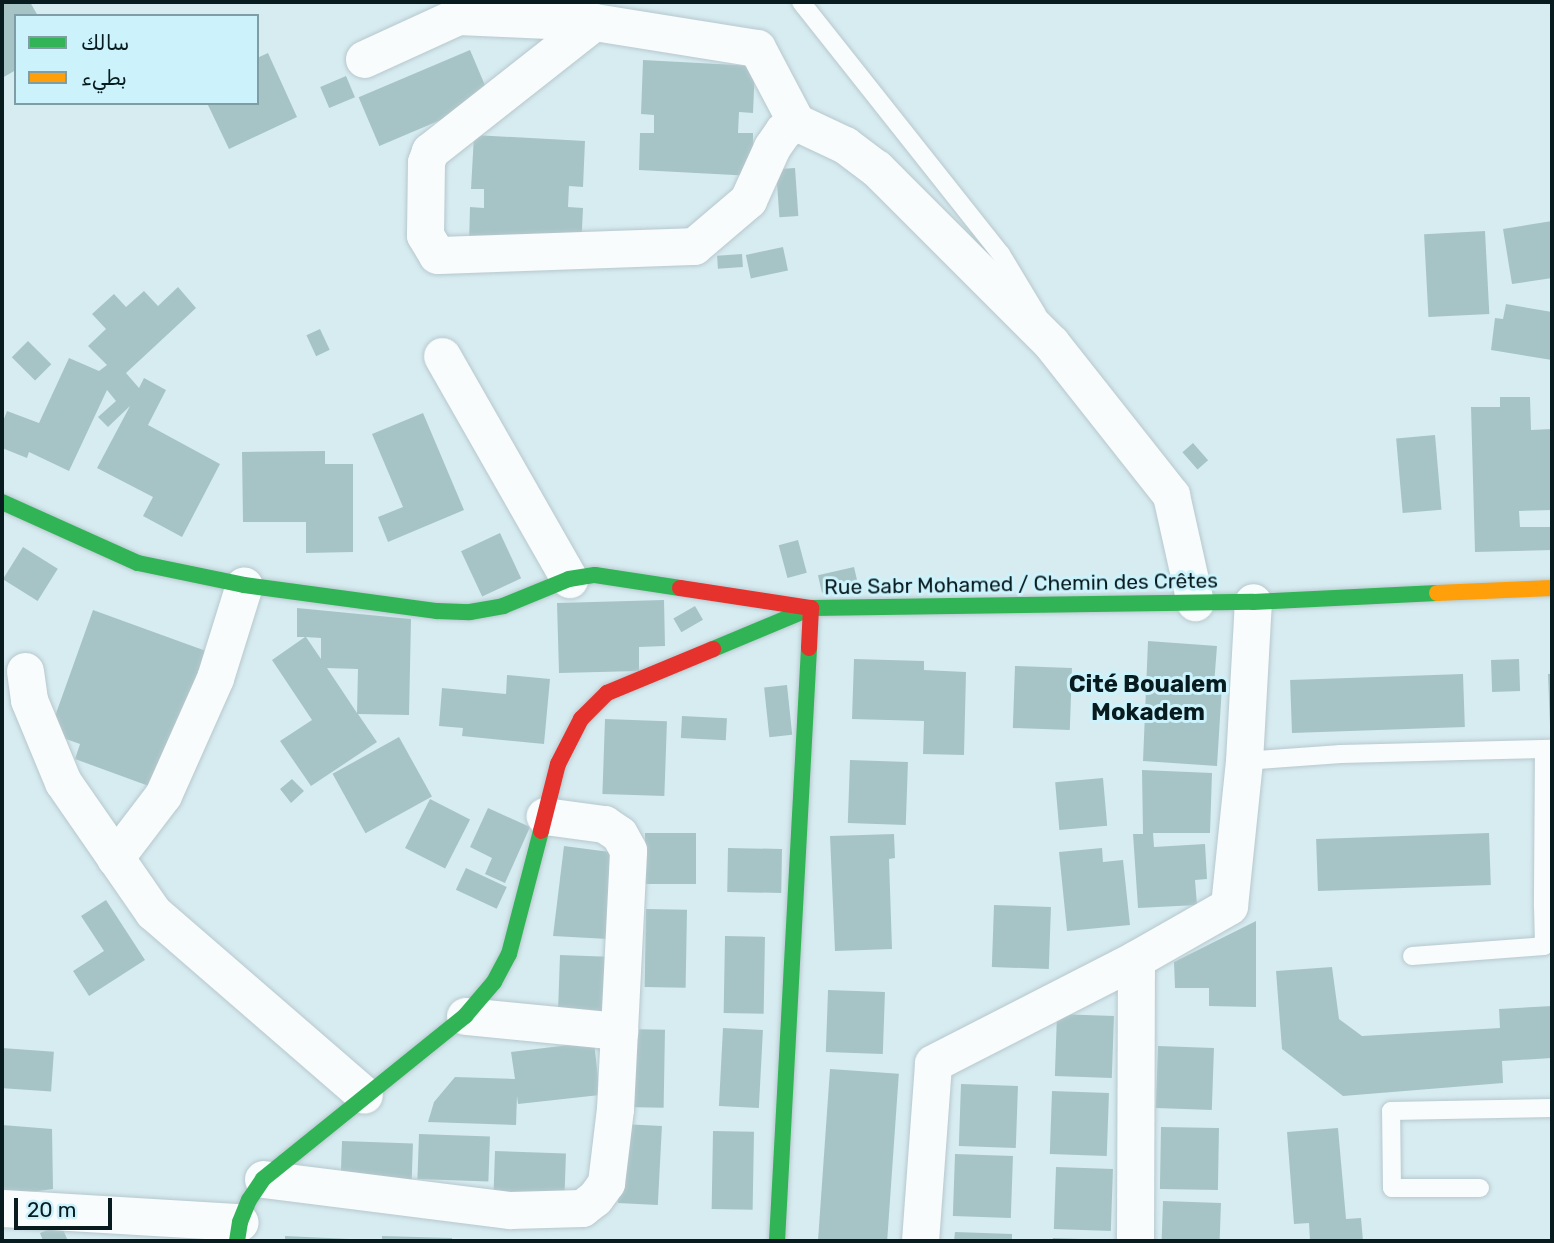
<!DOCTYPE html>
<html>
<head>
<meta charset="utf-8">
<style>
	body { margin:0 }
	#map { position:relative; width:1554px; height:1243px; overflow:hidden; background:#d7ecf1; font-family:Rubik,"Noto Sans Arabic",sans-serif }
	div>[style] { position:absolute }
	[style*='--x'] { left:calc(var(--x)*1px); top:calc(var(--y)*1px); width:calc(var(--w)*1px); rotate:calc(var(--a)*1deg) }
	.building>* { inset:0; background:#a6c4c6; transform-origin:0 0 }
	.roads { filter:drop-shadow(0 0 2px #b6c8cd) drop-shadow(0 0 2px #b6c8cd) }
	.lane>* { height:18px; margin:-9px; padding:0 9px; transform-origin:9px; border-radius:9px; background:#f9fcfd }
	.street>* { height:37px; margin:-18.5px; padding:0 18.5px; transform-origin:18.5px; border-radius:18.5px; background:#f9fcfd }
	.fast>* { height:16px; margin:-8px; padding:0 8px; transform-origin:8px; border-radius:8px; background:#30b455 }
	.slow>* { height:16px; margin:-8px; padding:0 8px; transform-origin:8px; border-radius:8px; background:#ff9f0a }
	.jam>* { height:16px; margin:-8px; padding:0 8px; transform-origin:8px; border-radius:8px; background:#e5322d }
	span { translate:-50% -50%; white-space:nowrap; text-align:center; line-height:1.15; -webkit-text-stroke:6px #ccf3fc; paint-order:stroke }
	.street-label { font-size:21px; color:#081b1f }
	.quarter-label { font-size:24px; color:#081b1f; font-weight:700 }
	.frame { position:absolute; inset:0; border:4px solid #081b1f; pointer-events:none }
	.legend { position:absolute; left:14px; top:14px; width:245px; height:91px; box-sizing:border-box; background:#ccf3fc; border:2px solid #7e9da4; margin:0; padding:9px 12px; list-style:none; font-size:21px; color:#081b1f }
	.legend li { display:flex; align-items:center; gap:14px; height:35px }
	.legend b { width:35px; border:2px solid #7e9da4 }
	.scale { position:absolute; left:14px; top:1198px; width:98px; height:32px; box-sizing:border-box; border:4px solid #081b1f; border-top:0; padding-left:9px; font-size:21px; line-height:24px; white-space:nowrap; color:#081b1f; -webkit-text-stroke:5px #ccf3fc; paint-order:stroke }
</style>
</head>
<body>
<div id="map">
	<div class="building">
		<i style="clip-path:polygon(5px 2px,30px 2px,38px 16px,16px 16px,16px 70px,2px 78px,2px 3px)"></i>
		<i style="left:470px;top:50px;width:53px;height:121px;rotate:67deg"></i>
		<i style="clip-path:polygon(268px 53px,297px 117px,229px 149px,207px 103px,257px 103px,257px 58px)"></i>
		<i style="clip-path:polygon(643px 60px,755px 66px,753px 113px,739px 112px,738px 133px,753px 133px,753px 176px,639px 170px,640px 133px,654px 133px,654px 115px,641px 114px)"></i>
		<i style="left:346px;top:76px;width:23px;height:28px;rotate:67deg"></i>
		<i style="clip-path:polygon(474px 135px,585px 141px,583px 187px,569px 186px,568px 207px,583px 208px,581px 250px,469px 244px,470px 207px,484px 208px,484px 189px,471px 189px)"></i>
		<i style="left:795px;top:168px;width:48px;height:19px;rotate:86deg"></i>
		<i style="clip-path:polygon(1552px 221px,1552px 278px,1512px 284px,1503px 229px)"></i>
		<i style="left:1485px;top:231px;width:83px;height:61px;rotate:87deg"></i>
		<i style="left:783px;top:247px;width:24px;height:38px;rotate:78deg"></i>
		<i style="left:742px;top:254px;width:13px;height:25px;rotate:86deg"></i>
		<i style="clip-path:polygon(178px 287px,196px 308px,126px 373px,139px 388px,144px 378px,166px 390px,148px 425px,220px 464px,182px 537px,143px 516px,153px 497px,97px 468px,130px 406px,108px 427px,98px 417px,116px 401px,107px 390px,69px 471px,29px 452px,27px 458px,2px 448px,2px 424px,7px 411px,39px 423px,69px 358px,99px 371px,107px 365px,88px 346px,106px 329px,92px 314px,114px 294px,126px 307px,144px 291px,158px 306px)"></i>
		<i style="clip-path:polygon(1506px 304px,1552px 312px,1552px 360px,1491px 350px,1495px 318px,1503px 319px)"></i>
		<i style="left:320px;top:329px;width:23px;height:15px;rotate:65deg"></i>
		<i style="left:28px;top:341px;width:33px;height:23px;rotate:45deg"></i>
		<i style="clip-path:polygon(1500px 397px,1530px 397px,1531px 430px,1552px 429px,1552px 510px,1519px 511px,1520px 527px,1552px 527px,1552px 550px,1475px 552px,1471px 407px,1500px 407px)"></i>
		<i style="clip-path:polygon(423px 413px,464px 510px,388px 542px,378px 517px,403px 507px,372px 434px)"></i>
		<i style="left:1435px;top:435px;width:75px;height:39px;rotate:85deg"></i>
		<i style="left:1193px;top:443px;width:23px;height:14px;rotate:49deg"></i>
		<i style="clip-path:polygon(325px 451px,325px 464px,353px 464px,353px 552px,306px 553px,306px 522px,243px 522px,242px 452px)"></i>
		<i style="left:500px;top:533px;width:50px;height:43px;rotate:65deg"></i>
		<i style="left:798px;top:540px;width:34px;height:20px;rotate:75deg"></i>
		<i style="left:23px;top:547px;width:41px;height:38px;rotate:32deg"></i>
		<i style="left:854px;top:567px;width:18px;height:37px;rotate:77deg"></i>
		<i style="clip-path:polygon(664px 600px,665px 646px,639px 647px,639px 671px,559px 673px,557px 603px)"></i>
		<i style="left:695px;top:606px;width:16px;height:25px;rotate:60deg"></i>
		<i style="clip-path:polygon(evenodd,297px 608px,411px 619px,409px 715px,358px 714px,377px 742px,311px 786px,280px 741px,312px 720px,272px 660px,305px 637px,297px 637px,297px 608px,306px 637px,321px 638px,321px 659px,306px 637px,297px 608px,327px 668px,358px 669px,357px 713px,327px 668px)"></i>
		<i style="clip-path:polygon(93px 610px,206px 651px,157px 789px,75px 759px,80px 744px,49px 733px)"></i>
		<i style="clip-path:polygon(1148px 641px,1217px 646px,1214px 685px,1222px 686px,1217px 766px,1143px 761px)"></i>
		<i style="clip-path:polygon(854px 659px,924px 661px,924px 670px,966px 672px,964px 755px,923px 754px,924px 721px,852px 719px)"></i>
		<i style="left:1519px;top:659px;width:32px;height:28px;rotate:88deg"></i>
		<i style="left:1015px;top:666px;width:57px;height:62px;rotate:2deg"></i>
		<i style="left:1463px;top:674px;width:53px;height:173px;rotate:88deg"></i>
		<i style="clip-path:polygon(1548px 674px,1552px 674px,1552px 725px,1550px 725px)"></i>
		<i style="clip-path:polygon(507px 675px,550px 679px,544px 744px,462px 736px,463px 728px,439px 726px,442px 688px,506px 694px)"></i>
		<i style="left:787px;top:685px;width:50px;height:23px;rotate:84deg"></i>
		<i style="left:682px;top:716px;width:45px;height:22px;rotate:3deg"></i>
		<i style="left:605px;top:719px;width:62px;height:75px;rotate:2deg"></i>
		<i style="left:399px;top:737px;width:68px;height:76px;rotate:61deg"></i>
		<i style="left:850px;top:760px;width:58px;height:63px;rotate:2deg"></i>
		<i style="clip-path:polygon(1142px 770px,1212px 773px,1210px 833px,1153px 833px,1154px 847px,1205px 844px,1207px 879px,1195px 880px,1197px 905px,1138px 908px,1133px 834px,1143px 834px)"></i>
		<i style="left:1103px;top:778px;width:48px;height:48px;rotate:85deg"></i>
		<i style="clip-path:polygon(292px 779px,304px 791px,291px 803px,280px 789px)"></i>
		<i style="left:430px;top:799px;width:45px;height:55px;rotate:27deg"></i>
		<i style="clip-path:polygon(488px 808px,530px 827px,505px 883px,485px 874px,492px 858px,470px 847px)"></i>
		<i style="left:645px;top:833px;width:51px;height:51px"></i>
		<i style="left:1489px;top:833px;width:52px;height:173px;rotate:88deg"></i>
		<i style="clip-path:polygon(894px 834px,895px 858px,889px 859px,892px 949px,835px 951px,830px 836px)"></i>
		<i style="clip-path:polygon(564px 846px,610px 852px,608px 939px,553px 936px)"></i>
		<i style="left:728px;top:848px;width:54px;height:44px;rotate:1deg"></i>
		<i style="clip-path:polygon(1102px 848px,1103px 862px,1123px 860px,1130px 925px,1067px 931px,1059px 852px)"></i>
		<i style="left:466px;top:868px;width:45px;height:24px;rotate:25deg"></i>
		<i style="clip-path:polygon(106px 900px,145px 960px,89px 996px,73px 971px,104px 951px,81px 916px)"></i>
		<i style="left:994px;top:905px;width:57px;height:62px;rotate:2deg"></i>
		<i style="left:646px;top:909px;width:41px;height:78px;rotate:1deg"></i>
		<i style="clip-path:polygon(1256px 921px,1256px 1007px,1209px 1006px,1209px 988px,1175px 988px,1174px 962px)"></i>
		<i style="left:725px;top:936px;width:40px;height:77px;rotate:1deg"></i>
		<i style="left:560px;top:955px;width:48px;height:57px;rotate:2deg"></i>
		<i style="clip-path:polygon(1332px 967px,1339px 1019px,1362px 1036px,1500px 1028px,1499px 1009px,1552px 1006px,1552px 1058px,1502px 1061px,1503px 1083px,1343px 1096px,1282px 1049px,1276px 971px)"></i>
		<i style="left:828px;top:990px;width:57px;height:62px;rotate:2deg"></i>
		<i style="left:1057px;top:1014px;width:57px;height:62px;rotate:2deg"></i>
		<i style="left:723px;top:1028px;width:40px;height:78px;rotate:3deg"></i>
		<i style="left:625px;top:1029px;width:40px;height:78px;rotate:1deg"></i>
		<i style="clip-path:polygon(594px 1042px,600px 1095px,518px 1104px,517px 1096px,516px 1125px,428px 1122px,434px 1102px,455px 1077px,515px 1079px,511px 1052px)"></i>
		<i style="left:1158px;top:1046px;width:56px;height:62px;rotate:2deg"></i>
		<i style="left:2px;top:1048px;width:52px;height:40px;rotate:4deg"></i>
		<i style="left:830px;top:1069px;width:69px;height:172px;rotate:4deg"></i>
		<i style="left:961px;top:1084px;width:57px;height:62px;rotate:2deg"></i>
		<i style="left:1052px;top:1091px;width:57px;height:63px;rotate:2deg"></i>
		<i style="left:622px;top:1124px;width:40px;height:79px;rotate:3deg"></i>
		<i style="clip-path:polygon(2px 1125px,52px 1129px,53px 1189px,2px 1196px)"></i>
		<i style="left:1161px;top:1127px;width:58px;height:62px;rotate:1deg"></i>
		<i style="clip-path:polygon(1338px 1128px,1346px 1219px,1361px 1218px,1363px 1241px,1310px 1241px,1309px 1223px,1294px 1224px,1287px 1132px)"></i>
		<i style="left:713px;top:1131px;width:41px;height:78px;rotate:1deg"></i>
		<i style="left:419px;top:1134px;width:71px;height:45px;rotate:2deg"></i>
		<i style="left:342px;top:1141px;width:71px;height:45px;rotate:2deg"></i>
		<i style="left:495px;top:1151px;width:71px;height:45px;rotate:2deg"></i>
		<i style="left:955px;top:1154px;width:58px;height:62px;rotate:2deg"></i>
		<i style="left:1056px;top:1167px;width:57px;height:62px;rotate:2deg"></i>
		<i style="left:1163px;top:1201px;width:58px;height:40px;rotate:2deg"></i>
		<i style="clip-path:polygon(61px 1225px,68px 1241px,43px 1241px,40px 1233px)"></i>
		<i style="clip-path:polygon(955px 1232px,1012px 1234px,1012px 1241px,954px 1241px)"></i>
		<i style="clip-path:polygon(285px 1236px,350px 1239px,350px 1241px,285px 1241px)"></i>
		<i style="clip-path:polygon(382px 1236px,452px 1238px,452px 1241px,382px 1241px)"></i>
		<i style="clip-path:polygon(1053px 1238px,1082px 1239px,1082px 1241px,1052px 1241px)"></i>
	</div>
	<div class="roads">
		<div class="lane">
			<i style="--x:801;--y:2;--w:322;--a:51.6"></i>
			<i style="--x:1001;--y:254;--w:70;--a:59"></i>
			<i style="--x:1544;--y:749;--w:157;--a:90.4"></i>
			<i style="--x:1543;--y:906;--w:9;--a:-6"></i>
			<i style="--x:1244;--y:761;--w:97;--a:-4.1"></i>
			<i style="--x:1341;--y:754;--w:211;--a:-1.4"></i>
			<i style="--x:1412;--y:956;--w:132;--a:-4.3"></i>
			<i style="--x:1544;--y:946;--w:40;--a:-91.4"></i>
			<i style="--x:1480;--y:1188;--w:88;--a:180"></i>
			<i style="--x:1392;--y:1188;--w:77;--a:-90.7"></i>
			<i style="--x:1391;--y:1111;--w:161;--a:-1.1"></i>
		</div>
		<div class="street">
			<i style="--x:594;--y:22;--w:209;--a:141.8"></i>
			<i style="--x:430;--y:151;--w:12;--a:110"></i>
			<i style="--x:426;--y:162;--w:73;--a:90.8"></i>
			<i style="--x:425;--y:235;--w:23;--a:59"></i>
			<i style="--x:437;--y:255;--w:257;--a:-2"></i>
			<i style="--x:694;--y:246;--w:71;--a:-40.4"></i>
			<i style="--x:748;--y:200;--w:58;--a:-65.6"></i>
			<i style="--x:772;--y:147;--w:19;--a:-55"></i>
			<i style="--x:783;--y:131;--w:16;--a:-35"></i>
			<i style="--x:796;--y:122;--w:54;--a:25.1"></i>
			<i style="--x:845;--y:145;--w:39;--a:37"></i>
			<i style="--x:876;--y:168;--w:247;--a:45"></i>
			<i style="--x:1051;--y:343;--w:194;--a:51.7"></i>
			<i style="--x:1171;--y:495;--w:110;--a:77.4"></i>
			<i style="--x:364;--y:59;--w:103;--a:-24.6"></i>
			<i style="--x:458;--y:16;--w:136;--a:2.5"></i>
			<i style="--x:594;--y:22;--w:165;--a:9.1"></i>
			<i style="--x:757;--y:48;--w:84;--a:62.2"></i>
			<i style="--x:442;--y:356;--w:257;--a:60.3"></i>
			<i style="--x:25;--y:671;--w:29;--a:82"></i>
			<i style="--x:29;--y:700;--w:89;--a:67.5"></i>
			<i style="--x:63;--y:782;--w:158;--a:55.3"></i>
			<i style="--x:153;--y:912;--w:279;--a:40.9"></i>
			<i style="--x:115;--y:858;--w:79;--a:-52.7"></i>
			<i style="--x:163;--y:795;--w:128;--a:-66"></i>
			<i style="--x:215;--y:678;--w:97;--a:-72.7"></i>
			<i style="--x:465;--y:1016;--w:155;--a:5.6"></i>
			<i style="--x:263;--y:1179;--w:249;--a:7.2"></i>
			<i style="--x:510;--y:1210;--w:72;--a:-1.6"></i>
			<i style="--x:582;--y:1208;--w:16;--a:-38"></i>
			<i style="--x:595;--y:1198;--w:19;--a:-54"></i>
			<i style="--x:606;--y:1183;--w:75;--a:-83.1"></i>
			<i style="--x:615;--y:1109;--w:259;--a:-87.1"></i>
			<i style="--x:628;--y:850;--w:18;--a:-119"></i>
			<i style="--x:619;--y:834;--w:18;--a:-146"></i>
			<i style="--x:604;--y:824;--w:60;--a:-172.3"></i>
			<i style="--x:2;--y:1208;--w:238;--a:3.4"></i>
			<i style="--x:920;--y:1241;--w:178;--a:-85.8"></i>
			<i style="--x:933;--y:1063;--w:228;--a:-27.1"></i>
			<i style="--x:1136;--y:959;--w:107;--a:-29.7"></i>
			<i style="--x:1229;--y:906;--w:146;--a:-84.1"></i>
			<i style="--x:1244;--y:761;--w:159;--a:-86.8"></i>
			<i style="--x:1135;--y:1241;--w:282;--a:-89.8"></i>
		</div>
		<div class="fast">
			<i style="--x:2;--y:502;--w:149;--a:24.2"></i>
			<i style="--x:138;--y:563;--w:108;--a:11.7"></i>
			<i style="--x:244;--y:585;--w:195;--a:7.7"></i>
			<i style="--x:437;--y:611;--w:33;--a:2"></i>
			<i style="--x:470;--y:612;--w:34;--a:-10"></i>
			<i style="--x:503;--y:606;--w:71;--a:-22.2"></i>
			<i style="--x:569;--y:579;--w:26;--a:-9"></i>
			<i style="--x:595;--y:575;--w:86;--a:8.7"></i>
			<i style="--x:713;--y:649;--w:106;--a:-22.7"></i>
			<i style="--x:811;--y:608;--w:442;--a:-0.8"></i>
			<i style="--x:1253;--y:602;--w:184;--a:-2.8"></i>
			<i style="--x:237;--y:1241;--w:19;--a:-81"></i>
			<i style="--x:240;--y:1222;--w:24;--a:-68"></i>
			<i style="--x:249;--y:1200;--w:25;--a:-56"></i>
			<i style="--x:263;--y:1179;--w:260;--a:-38.9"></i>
			<i style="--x:465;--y:1016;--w:45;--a:-49.5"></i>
			<i style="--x:494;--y:982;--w:32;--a:-62"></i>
			<i style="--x:509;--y:954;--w:127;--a:-75.4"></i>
			<i style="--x:777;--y:1241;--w:594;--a:-86.91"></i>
		</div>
		<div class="slow">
			<i style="--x:1437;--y:593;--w:115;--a:-2.5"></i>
		</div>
		<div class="jam">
			<i style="--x:680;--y:588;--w:133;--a:8.7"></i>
			<i style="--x:811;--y:608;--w:40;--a:92.9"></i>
			<i style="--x:541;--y:831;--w:69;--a:-75.8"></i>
			<i style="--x:558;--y:764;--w:51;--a:-62.9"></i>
			<i style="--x:581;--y:719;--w:37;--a:-45"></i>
			<i style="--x:607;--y:693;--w:115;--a:-22.5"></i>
		</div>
	</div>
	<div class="street-label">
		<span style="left:1021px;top:584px;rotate:-1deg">Rue Sabr Mohamed / Chemin des Crêtes</span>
	</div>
	<div class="quarter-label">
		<span style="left:1148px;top:699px">Cité Boualem<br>Mokadem</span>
	</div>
	<div class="frame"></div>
	<ul class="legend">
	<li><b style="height:9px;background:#30b455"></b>سالك</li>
	<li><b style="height:9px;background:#ff9f0a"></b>بطيء</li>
	</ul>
	<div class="scale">20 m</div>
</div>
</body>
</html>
